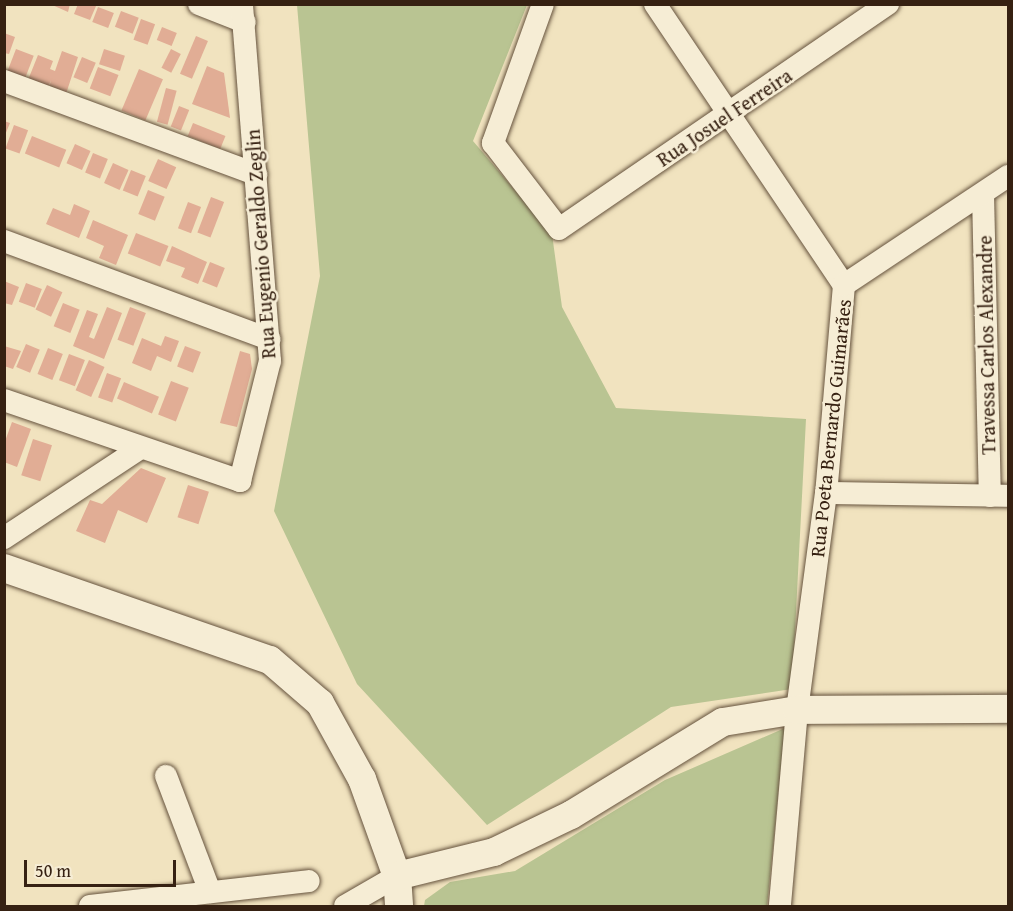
<!DOCTYPE html>
<html>
<head>
<meta charset="utf-8">
<style>
	body { margin:0 }
	#map { position:relative; width:1013px; height:911px; overflow:hidden; background:#f1e3bf; font-family:"Gentium Book Plus",serif }
	div>[style] { position:absolute }
	[style*='--x'] { left:calc(var(--x)*1px); top:calc(var(--y)*1px); width:calc(var(--w)*1px); rotate:calc(var(--a)*1deg) }
	.green>* { inset:0; background:#b9c492 }
	.building>* { inset:0; background:#e1ad95; transform-origin:0 0 }
	.roads { filter:drop-shadow(0 0 2px #65523d) drop-shadow(0 0 2px #65523d) }
	.minor>* { height:22px; margin:-11px; padding:0 11px; transform-origin:11px; border-radius:11px; background:#f6edd5 }
	.tertiary>* { height:28px; margin:-14px; padding:0 14px; transform-origin:14px; border-radius:14px; background:#f6edd5 }
	span { translate:-50% -50%; white-space:nowrap; text-align:center; line-height:1.15; -webkit-text-stroke:5px #f6edd5; paint-order:stroke }
	.street-label { font-size:20px; color:#362112 }
	.frame { position:absolute; inset:0; border:6px solid #362112; pointer-events:none }
	.scale { position:absolute; left:24px; top:860px; width:152px; height:27px; box-sizing:border-box; border:3px solid #362112; border-top:0; padding-left:8px; font-size:18px; line-height:21px; white-space:nowrap; color:#362112; -webkit-text-stroke:4px #f6edd5; paint-order:stroke }
</style>
</head>
<body>
<div id="map">
	<div class="green">
		<i style="clip-path:polygon(297px 5px,527px 5px,473px 141px,552px 234px,562px 307px,616px 408px,806px 419px,792px 689px,671px 707px,487px 825px,357px 684px,274px 511px,320px 276px)"></i>
		<i style="clip-path:polygon(785px 728px,767px 906px,424px 906px,425px 900px,450px 882px,515px 871px,665px 780px)"></i>
	</div>
	<div class="building">
		<i style="clip-path:polygon(50px 4px,70px 4px,68px 12px)"></i>
		<i style="clip-path:polygon(78px 4px,96px 6px,90px 20px,74px 14px)"></i>
		<i style="left:98px;top:7px;width:17px;height:16px;rotate:21deg"></i>
		<i style="left:121px;top:11px;width:19px;height:17px;rotate:21deg"></i>
		<i style="left:141px;top:19px;width:15px;height:22px;rotate:20deg"></i>
		<i style="left:162px;top:27px;width:16px;height:14px;rotate:22deg"></i>
		<i style="clip-path:polygon(4px 33px,15px 37px,9px 54px,4px 53px)"></i>
		<i style="left:196px;top:36px;width:13px;height:41px;rotate:23deg"></i>
		<i style="left:16px;top:49px;width:19px;height:26px;rotate:21deg"></i>
		<i style="left:104px;top:49px;width:22px;height:16px;rotate:18deg"></i>
		<i style="left:171px;top:49px;width:11px;height:21px;rotate:27deg"></i>
		<i style="clip-path:polygon(62px 51px,78px 57px,66px 94px,49px 88px,51px 80px,48px 88px,28px 80px,38px 55px,53px 61px,50px 69px,55px 71px)"></i>
		<i style="left:82px;top:57px;width:15px;height:22px;rotate:23deg"></i>
		<i style="clip-path:polygon(207px 66px,224px 73px,230px 118px,192px 104px)"></i>
		<i style="left:98px;top:67px;width:22px;height:23px;rotate:21deg"></i>
		<i style="left:139px;top:69px;width:26px;height:45px;rotate:23deg"></i>
		<i style="left:166px;top:88px;width:11px;height:35px;rotate:15deg"></i>
		<i style="left:179px;top:106px;width:11px;height:22px;rotate:22deg"></i>
		<i style="clip-path:polygon(4px 121px,10px 123px,5px 135px,4px 135px)"></i>
		<i style="left:193px;top:123px;width:35px;height:14px;rotate:22deg"></i>
		<i style="left:14px;top:125px;width:15px;height:25px;rotate:20deg"></i>
		<i style="left:32px;top:136px;width:37px;height:19px;rotate:22deg"></i>
		<i style="left:75px;top:144px;width:17px;height:21px;rotate:24deg"></i>
		<i style="left:93px;top:153px;width:16px;height:21px;rotate:22deg"></i>
		<i style="left:158px;top:159px;width:20px;height:24px;rotate:24deg"></i>
		<i style="left:113px;top:163px;width:17px;height:22px;rotate:24deg"></i>
		<i style="left:131px;top:170px;width:16px;height:22px;rotate:22deg"></i>
		<i style="left:148px;top:190px;width:18px;height:26px;rotate:22deg"></i>
		<i style="left:211px;top:197px;width:14px;height:38px;rotate:21deg"></i>
		<i style="left:188px;top:202px;width:14px;height:28px;rotate:21deg"></i>
		<i style="clip-path:polygon(74px 204px,90px 211px,79px 238px,46px 224px,53px 208px,70px 215px)"></i>
		<i style="clip-path:polygon(93px 220px,128px 235px,116px 265px,99px 258px,104px 246px,86px 238px)"></i>
		<i style="left:136px;top:233px;width:35px;height:22px;rotate:22deg"></i>
		<i style="clip-path:polygon(172px 246px,207px 262px,198px 284px,181px 277px,185px 268px,166px 261px)"></i>
		<i style="left:210px;top:262px;width:16px;height:21px;rotate:22deg"></i>
		<i style="clip-path:polygon(4px 281px,19px 287px,12px 305px,4px 303px)"></i>
		<i style="left:26px;top:283px;width:17px;height:20px;rotate:21deg"></i>
		<i style="left:47px;top:285px;width:17px;height:27px;rotate:25deg"></i>
		<i style="left:63px;top:303px;width:18px;height:25px;rotate:22deg"></i>
		<i style="clip-path:polygon(107px 307px,122px 313px,104px 359px,73px 346px,87px 310px,98px 314px,89px 337px,94px 339px)"></i>
		<i style="left:130px;top:307px;width:17px;height:35px;rotate:21deg"></i>
		<i style="clip-path:polygon(165px 336px,179px 341px,171px 362px,157px 356px,151px 371px,132px 363px,142px 338px,161px 346px)"></i>
		<i style="left:26px;top:344px;width:15px;height:25px;rotate:23deg"></i>
		<i style="clip-path:polygon(4px 346px,21px 351px,13px 369px,4px 366px)"></i>
		<i style="left:185px;top:346px;width:17px;height:22px;rotate:21deg"></i>
		<i style="left:48px;top:348px;width:16px;height:28px;rotate:22deg"></i>
		<i style="clip-path:polygon(240px 351px,250px 354px,252px 369px,237px 427px,220px 423px)"></i>
		<i style="left:69px;top:354px;width:17px;height:28px;rotate:21deg"></i>
		<i style="left:89px;top:360px;width:17px;height:33px;rotate:24deg"></i>
		<i style="left:107px;top:373px;width:15px;height:26px;rotate:20deg"></i>
		<i style="left:171px;top:381px;width:19px;height:36px;rotate:21deg"></i>
		<i style="left:124px;top:382px;width:38px;height:18px;rotate:23deg"></i>
		<i style="clip-path:polygon(12px 422px,31px 429px,17px 467px,4px 462px,4px 444px)"></i>
		<i style="left:33px;top:439px;width:20px;height:38px;rotate:18deg"></i>
		<i style="clip-path:polygon(141px 468px,166px 478px,147px 523px,118px 510px,105px 543px,76px 531px,90px 500px,102px 504px)"></i>
		<i style="left:188px;top:485px;width:22px;height:34px;rotate:18deg"></i>
	</div>
	<div class="roads">
		<div class="minor">
			<i style="--x:199;--y:4;--w:49;--a:21.4"></i>
			<i style="--x:543;--y:4;--w:148;--a:109.8"></i>
			<i style="--x:493;--y:143;--w:108;--a:52.5"></i>
			<i style="--x:559;--y:229;--w:399;--a:-34.4"></i>
			<i style="--x:655;--y:4;--w:339;--a:56.1"></i>
			<i style="--x:844;--y:285;--w:209;--a:94.9"></i>
			<i style="--x:826;--y:493;--w:219;--a:97.6"></i>
			<i style="--x:797;--y:710;--w:197;--a:95"></i>
			<i style="--x:4;--y:81;--w:269;--a:20.3"></i>
			<i style="--x:983;--y:194;--w:302;--a:88.7"></i>
			<i style="--x:4;--y:241;--w:283;--a:20.3"></i>
			<i style="--x:844;--y:285;--w:197;--a:-33.6"></i>
			<i style="--x:4;--y:400;--w:250;--a:18.9"></i>
			<i style="--x:240;--y:481;--w:124;--a:-76"></i>
			<i style="--x:270;--y:361;--w:358;--a:-94.5"></i>
			<i style="--x:826;--y:493;--w:182;--a:0.9"></i>
			<i style="--x:4;--y:538;--w:162;--a:-33.4"></i>
			<i style="--x:166;--y:776;--w:124;--a:69.2"></i>
			<i style="--x:90;--y:906;--w:220;--a:-6.5"></i>
			<i style="--x:345;--y:906;--w:60;--a:-30"></i>
		</div>
		<div class="tertiary">
			<i style="--x:4;--y:568;--w:281;--a:19.1"></i>
			<i style="--x:270;--y:660;--w:66;--a:40.7"></i>
			<i style="--x:320;--y:703;--w:87;--a:61.1"></i>
			<i style="--x:362;--y:779;--w:103;--a:70.2"></i>
			<i style="--x:397;--y:876;--w:30;--a:86"></i>
			<i style="--x:397;--y:876;--w:100;--a:-13.9"></i>
			<i style="--x:494;--y:852;--w:85;--a:-25.7"></i>
			<i style="--x:571;--y:815;--w:178;--a:-31.5"></i>
			<i style="--x:723;--y:722;--w:75;--a:-9.2"></i>
			<i style="--x:797;--y:710;--w:211;--a:-0.3"></i>
		</div>
	</div>
	<div class="street-label">
		<span style="left:724px;top:117px;rotate:-34deg">Rua Josuel Ferreira</span>
		<span style="left:260px;top:244px;rotate:-94deg">Rua Eugenio Geraldo Zeglin</span>
		<span style="left:986px;top:345px;rotate:-91deg">Travessa Carlos Alexandre</span>
		<span style="left:830px;top:428px;rotate:-84deg">Rua Poeta Bernardo Guimarães</span>
	</div>
	<div class="frame"></div>
	<div class="scale">50 m</div>
</div>
</body>
</html>
